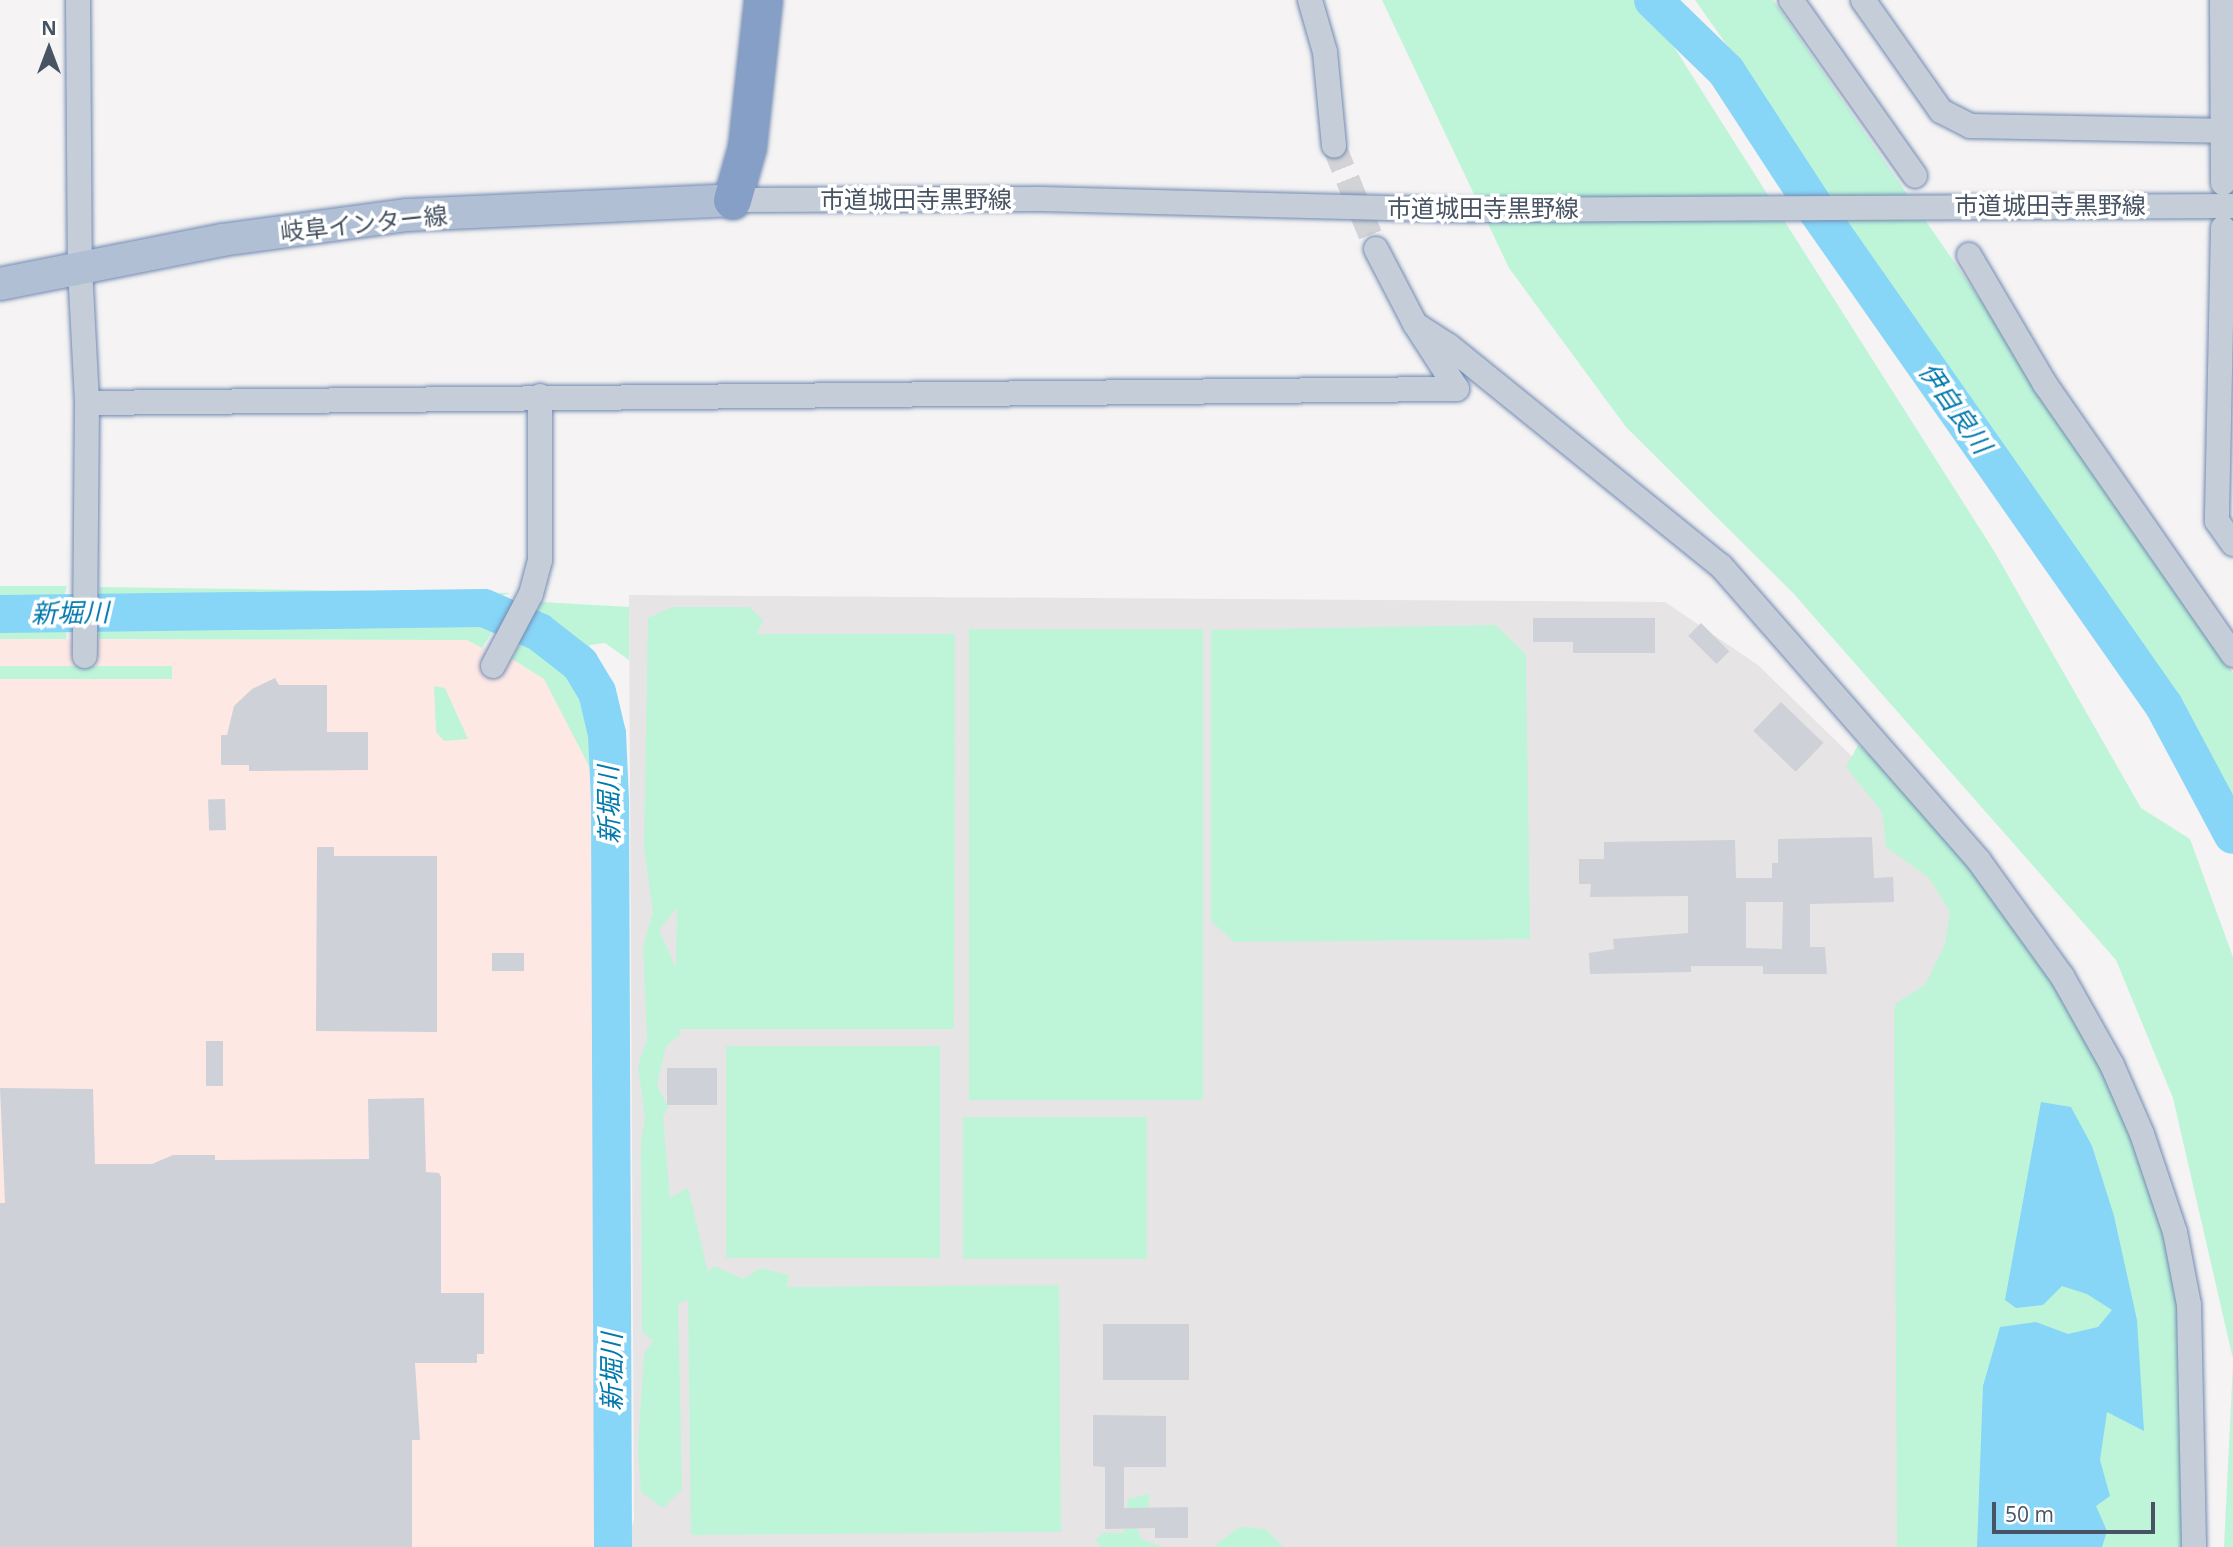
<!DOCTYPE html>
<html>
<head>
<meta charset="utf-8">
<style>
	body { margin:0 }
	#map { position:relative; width:2233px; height:1547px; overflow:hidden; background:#f5f3f3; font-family:"Open Sans","Noto Sans JP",sans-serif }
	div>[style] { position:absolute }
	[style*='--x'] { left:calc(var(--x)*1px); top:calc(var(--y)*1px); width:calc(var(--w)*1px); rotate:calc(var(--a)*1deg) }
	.education>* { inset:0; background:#e6e4e5 }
	.medical>* { inset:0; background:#fee8e4 }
	.green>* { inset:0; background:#bef5d9; transform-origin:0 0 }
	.water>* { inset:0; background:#87d5f7 }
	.river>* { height:38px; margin:-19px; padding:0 19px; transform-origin:19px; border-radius:19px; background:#87d5f7 }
	.building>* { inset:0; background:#ced1d8; transform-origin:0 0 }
	.minor-tunnel>* { height:24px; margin-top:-12px; transform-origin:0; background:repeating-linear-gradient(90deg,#d2d3d6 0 24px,transparent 0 36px) }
	.roads { filter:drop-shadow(0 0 2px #718ab2) drop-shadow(0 0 2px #718ab2) }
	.minor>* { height:24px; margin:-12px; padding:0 12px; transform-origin:12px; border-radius:12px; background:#c5cdd8 }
	.major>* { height:32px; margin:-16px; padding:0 16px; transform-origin:16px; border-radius:16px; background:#b0bfd4 }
	.highway>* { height:37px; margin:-18.5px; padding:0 18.5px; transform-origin:18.5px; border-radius:18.5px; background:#869fc6 }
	span { translate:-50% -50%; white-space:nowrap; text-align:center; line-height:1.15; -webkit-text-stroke:7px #fff; paint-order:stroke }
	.street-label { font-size:24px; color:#485463 }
	.water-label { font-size:26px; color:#0279ad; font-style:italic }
	.north { position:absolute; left:14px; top:14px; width:70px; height:70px; -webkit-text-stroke:5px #fff; paint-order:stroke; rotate:0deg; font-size:19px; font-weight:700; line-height:28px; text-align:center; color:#485463 }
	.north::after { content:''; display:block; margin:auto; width:24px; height:32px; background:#485463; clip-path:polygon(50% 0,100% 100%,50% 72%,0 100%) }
	.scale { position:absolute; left:1992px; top:1502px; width:163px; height:32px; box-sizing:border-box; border:4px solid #485463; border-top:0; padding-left:9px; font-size:21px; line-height:24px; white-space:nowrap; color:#485463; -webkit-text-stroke:5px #fff; paint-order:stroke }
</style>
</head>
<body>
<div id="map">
	<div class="education">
		<i style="clip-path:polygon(629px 595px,1665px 602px,1758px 665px,1865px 769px,1989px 910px,2163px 1547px,626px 1547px,634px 1520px)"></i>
	</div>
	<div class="medical">
		<i style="clip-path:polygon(0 639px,467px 640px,512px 659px,544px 679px,591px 770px,599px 1547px,0 1547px)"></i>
	</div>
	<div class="green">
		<i style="clip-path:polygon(1382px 0,1636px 0,1653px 14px,1994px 551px,2141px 808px,2190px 839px,2233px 957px,2233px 1359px,2173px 1098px,2116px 960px,1793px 593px,1626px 427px,1509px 268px)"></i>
		<i style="clip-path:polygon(1695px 0,1773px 0,2192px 606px,2233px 673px,2233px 811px,1985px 428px,1923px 344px,1774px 112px)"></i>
		<i style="clip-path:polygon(0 586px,67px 586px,61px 606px,0 604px)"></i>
		<i style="clip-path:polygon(99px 587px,511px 593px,479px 602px,100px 604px)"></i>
		<i style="clip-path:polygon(541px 602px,629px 607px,629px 660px,605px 643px,590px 645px,582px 696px,608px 761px,591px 770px,544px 679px,512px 659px)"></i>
		<i style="clip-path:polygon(evenodd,672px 607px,749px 607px,763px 620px,757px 634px,955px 634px,954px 1029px,679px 1029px,680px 1035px,666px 1046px,657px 1085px,668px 1108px,663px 1117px,670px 1198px,688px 1188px,708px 1272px,714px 1266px,743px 1279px,761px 1268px,789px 1275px,787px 1287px,1059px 1285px,1061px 1532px,691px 1535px,688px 1300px,678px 1303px,682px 1489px,663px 1508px,641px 1492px,638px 1449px,644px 1354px,653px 1341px,642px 1331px,641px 1142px,645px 1118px,638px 1066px,647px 1040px,643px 947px,653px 912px,644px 848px,648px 618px,672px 607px,676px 909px,677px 910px,676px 968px,659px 930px,676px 909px)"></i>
		<i style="clip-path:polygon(482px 615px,497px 624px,482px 648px,467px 640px,99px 639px,99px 619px)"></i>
		<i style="clip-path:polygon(0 619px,68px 623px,66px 639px,0 639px)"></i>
		<i style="clip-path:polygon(1496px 625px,1526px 655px,1530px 939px,1234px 942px,1211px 921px,1211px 630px)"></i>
		<i style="left:969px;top:629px;width:234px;height:471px"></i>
		<i style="left:0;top:666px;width:172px;height:13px"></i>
		<i style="clip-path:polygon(434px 686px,445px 688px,468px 739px,444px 741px,436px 732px)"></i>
		<i style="clip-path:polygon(1858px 745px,1902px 784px,1980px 869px,2062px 992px,2152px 1169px,2200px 1364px,2197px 1547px,1897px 1547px,1894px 1011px,1896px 1003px,1925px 985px,1945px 944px,1950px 912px,1929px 878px,1886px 847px,1882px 812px,1846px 767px)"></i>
		<i style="left:726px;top:1046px;width:214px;height:212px"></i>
		<i style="left:963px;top:1117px;width:184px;height:142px"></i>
		<i style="clip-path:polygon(2233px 1363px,2233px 1547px,2224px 1547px)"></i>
		<i style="clip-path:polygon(1149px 1494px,1149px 1509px,1135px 1523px,1141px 1539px,1164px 1547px,1101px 1547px,1095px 1540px,1104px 1533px,1124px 1533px,1128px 1499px)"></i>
		<i style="clip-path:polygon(1240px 1527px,1265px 1529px,1284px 1547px,1213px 1547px)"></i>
	</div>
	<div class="water">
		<i style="clip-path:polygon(2041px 1102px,2071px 1107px,2092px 1146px,2114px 1216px,2137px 1320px,2144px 1431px,2107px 1412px,2100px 1460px,2110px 1496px,2096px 1506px,2107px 1531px,2102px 1547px,1977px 1547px,1983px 1386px,2000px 1327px,2036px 1322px,2068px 1334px,2098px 1327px,2112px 1310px,2087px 1294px,2062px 1286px,2043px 1305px,2016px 1308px,2005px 1300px)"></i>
	</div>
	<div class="river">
		<i style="--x:1653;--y:0;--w:102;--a:44.2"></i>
		<i style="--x:1726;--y:71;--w:168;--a:56.9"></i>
		<i style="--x:1818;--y:212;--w:603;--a:54.99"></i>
		<i style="--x:2164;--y:706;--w:146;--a:61.9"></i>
		<i style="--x:0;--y:614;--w:484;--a:-0.7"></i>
		<i style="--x:484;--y:608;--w:60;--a:23.6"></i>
		<i style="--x:539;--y:632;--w:52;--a:38"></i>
		<i style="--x:580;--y:664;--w:33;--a:59"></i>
		<i style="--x:597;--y:692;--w:43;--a:76.6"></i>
		<i style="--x:607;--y:734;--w:67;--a:87.4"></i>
		<i style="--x:610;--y:801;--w:746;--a:89.77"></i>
	</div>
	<div class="building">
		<i style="clip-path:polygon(1533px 618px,1655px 618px,1655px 653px,1573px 653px,1573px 642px,1533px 642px)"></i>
		<i style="left:1701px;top:623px;width:40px;height:18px;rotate:45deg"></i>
		<i style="clip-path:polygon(275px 678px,279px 685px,327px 685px,327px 732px,368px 732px,368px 770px,249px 771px,249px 765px,221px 765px,221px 735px,227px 735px,234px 706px,252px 689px)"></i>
		<i style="left:1781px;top:702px;width:59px;height:40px;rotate:44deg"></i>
		<i style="left:225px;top:799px;width:31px;height:17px;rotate:88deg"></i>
		<i style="clip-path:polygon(evenodd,1872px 837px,1874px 878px,1893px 877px,1894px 902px,1810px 904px,1810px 947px,1825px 947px,1827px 974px,1763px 974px,1763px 966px,1691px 966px,1691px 972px,1590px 974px,1589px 953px,1614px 949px,1613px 939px,1688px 933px,1688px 896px,1590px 897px,1591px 884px,1579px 884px,1579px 859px,1604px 859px,1604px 842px,1735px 840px,1736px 878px,1772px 878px,1772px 863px,1778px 863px,1778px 839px,1872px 837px,1746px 902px,1783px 902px,1782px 949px,1746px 948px,1746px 902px)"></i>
		<i style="clip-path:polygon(317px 847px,334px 847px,334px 856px,437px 856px,437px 1032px,316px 1031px)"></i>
		<i style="left:492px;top:953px;width:32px;height:18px"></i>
		<i style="left:206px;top:1041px;width:17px;height:45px"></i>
		<i style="left:667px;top:1068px;width:50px;height:37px"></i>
		<i style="clip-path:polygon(0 1088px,93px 1089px,95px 1164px,152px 1164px,173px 1155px,215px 1155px,215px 1160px,369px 1159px,368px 1099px,424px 1098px,426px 1172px,439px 1173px,441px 1177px,441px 1293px,484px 1293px,484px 1354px,477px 1354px,477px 1363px,415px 1363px,420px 1440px,412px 1440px,412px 1547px,0 1547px,0 1203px,5px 1203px)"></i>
		<i style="left:1103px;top:1324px;width:86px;height:56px"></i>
		<i style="clip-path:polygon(1093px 1415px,1166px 1416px,1166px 1467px,1124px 1467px,1124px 1508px,1188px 1507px,1188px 1538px,1155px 1538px,1155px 1528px,1105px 1529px,1105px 1467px,1093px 1466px)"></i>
	</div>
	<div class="minor-tunnel">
		<i style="--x:1334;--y:146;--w:111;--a:67.8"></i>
	</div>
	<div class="roads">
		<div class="minor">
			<i style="--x:78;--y:0;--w:268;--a:89.6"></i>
			<i style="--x:80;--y:268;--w:135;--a:87"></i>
			<i style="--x:87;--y:403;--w:253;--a:90.5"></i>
			<i style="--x:1310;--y:0;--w:54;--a:73.9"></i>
			<i style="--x:1325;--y:52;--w:94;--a:84.5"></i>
			<i style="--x:1791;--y:0;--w:215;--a:54.8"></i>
			<i style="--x:1863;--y:0;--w:136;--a:54.9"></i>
			<i style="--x:1941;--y:111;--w:33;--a:27"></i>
			<i style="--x:1970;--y:126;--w:263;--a:1.1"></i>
			<i style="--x:2222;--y:0;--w:183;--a:89.7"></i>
			<i style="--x:732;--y:200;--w:310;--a:-0.2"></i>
			<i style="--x:1042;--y:199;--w:432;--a:1.5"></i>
			<i style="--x:1474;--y:210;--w:759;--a:-0.3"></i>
			<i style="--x:2223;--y:228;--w:293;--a:91.2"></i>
			<i style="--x:2217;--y:521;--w:28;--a:55"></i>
			<i style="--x:1376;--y:249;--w:85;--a:62.5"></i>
			<i style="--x:1415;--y:324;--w:77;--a:57.1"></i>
			<i style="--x:1969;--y:255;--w:150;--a:59.5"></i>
			<i style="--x:2045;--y:384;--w:330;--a:55.2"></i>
			<i style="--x:1415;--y:324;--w:40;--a:32.9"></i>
			<i style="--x:1449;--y:346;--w:350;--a:39"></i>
			<i style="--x:1721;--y:566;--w:392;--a:48.8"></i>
			<i style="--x:1979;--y:861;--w:142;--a:54.2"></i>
			<i style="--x:2062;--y:976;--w:102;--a:60.7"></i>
			<i style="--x:2112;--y:1065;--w:75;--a:66.5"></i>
			<i style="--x:2142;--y:1134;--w:103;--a:71.4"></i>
			<i style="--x:2175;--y:1232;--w:74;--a:79.1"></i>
			<i style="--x:2189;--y:1305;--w:242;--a:88.8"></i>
			<i style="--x:87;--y:403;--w:1370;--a:-0.59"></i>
			<i style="--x:493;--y:666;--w:81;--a:-62.2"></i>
			<i style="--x:531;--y:594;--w:35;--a:-75"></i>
			<i style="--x:540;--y:560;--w:164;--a:-90"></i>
		</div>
		<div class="major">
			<i style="--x:0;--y:284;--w:226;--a:-11.2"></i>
			<i style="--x:222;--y:240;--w:187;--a:-7.7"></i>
			<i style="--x:407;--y:215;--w:325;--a:-2.6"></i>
		</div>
		<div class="highway">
			<i style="--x:732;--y:200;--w:55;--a:-74.2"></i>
			<i style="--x:747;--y:147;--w:148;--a:-83.8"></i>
		</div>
	</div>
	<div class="street-label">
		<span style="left:916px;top:199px">市道城田寺黒野線</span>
		<span style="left:2050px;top:205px">市道城田寺黒野線</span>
		<span style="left:1483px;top:208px">市道城田寺黒野線</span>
		<span style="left:364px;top:223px;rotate:-6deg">岐阜インター線</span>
	</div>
	<div class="water-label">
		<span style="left:1955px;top:408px;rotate:55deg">伊自良川</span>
		<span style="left:70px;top:613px;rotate:-1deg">新堀川</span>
		<span style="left:609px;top:805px;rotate:-91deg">新堀川</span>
		<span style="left:612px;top:1372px;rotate:-90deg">新堀川</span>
	</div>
	<div class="north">N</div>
	<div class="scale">50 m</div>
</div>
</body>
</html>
